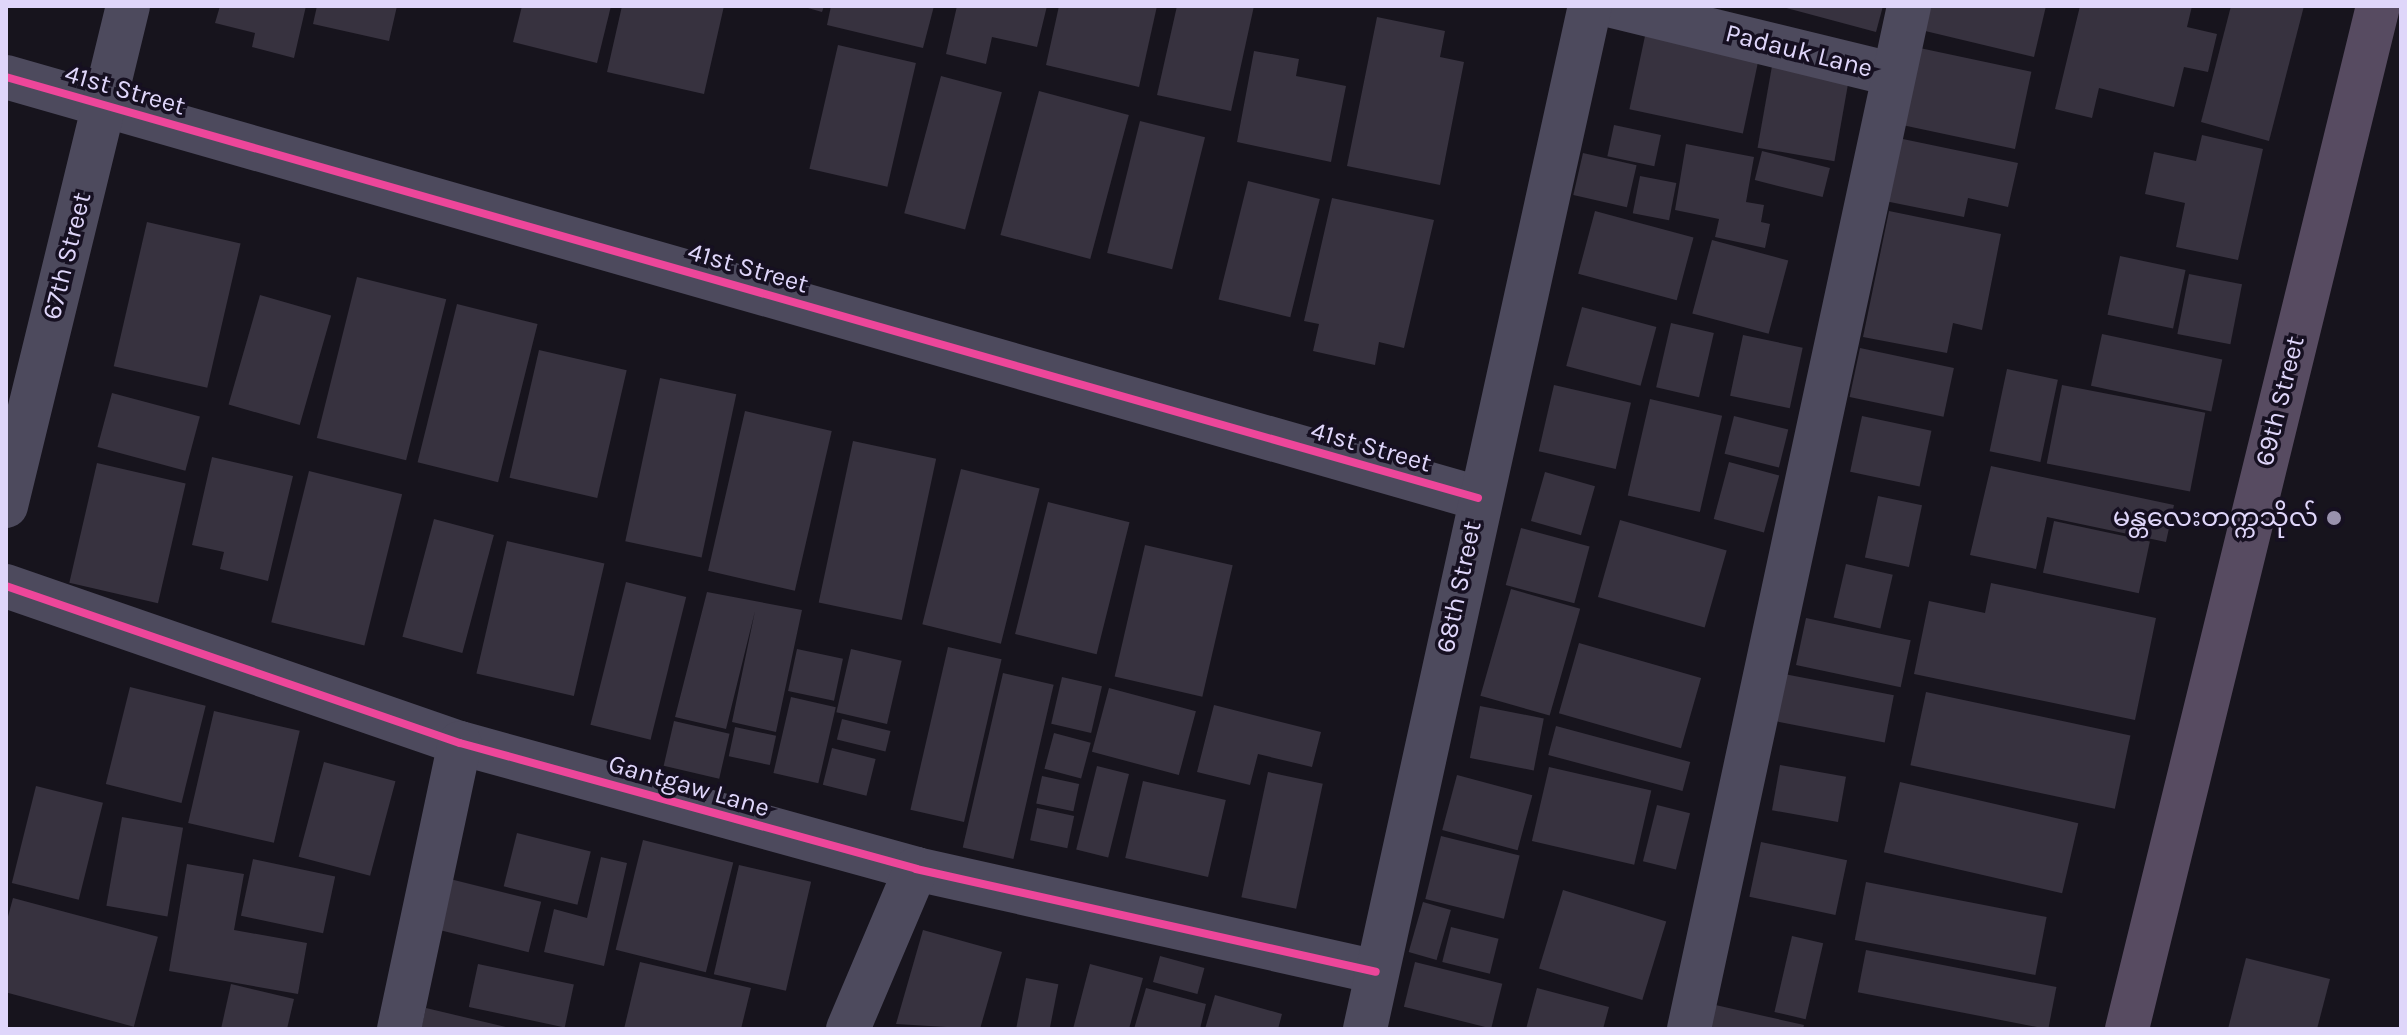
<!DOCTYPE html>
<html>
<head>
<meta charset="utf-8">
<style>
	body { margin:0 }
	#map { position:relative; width:2407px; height:1035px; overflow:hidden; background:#17141d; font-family:Karla,"Noto Sans Myanmar",sans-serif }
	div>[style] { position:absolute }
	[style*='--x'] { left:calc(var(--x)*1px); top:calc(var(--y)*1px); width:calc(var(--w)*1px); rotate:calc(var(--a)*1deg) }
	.building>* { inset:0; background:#37323f; transform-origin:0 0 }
	.minor>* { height:44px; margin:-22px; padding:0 22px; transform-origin:22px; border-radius:22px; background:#4d4a5d }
	.major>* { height:44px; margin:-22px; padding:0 22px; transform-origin:22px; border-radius:22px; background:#574b61 }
	.cycleway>* { height:8px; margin:-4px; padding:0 4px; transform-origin:4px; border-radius:4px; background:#ed469a }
	.dots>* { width:22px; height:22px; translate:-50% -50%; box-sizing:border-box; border:4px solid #161021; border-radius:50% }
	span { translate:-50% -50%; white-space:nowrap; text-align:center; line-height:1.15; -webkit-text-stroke:7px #161021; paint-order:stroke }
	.street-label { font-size:26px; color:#dfd6fa }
	.poi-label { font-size:26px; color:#dfd6fa }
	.right { translate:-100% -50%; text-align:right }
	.frame { position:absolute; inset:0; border:8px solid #dfd6fa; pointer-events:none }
</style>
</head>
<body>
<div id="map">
	<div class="building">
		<i style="clip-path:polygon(220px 6px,306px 6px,294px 58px,252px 47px,255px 33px,215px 23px)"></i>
		<i style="clip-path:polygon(317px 6px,397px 6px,389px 41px,313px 24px)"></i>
		<i style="clip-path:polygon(522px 6px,611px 6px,597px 63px,513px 42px)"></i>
		<i style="clip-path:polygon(622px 6px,724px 6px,704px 94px,607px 72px)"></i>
		<i style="clip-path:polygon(801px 6px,824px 6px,822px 12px)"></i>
		<i style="clip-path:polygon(831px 6px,934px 6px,923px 48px,827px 25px)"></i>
		<i style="clip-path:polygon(957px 6px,1047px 6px,1037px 47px,992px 37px,986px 64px,946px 54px)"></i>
		<i style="clip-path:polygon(1059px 6px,1157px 6px,1139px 87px,1046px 65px)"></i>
		<i style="clip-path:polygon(1177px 6px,1254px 6px,1231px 111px,1157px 95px)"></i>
		<i style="clip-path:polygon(1779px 6px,1883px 6px,1876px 32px)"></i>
		<i style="clip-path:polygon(1926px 6px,2046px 6px,2034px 57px,1921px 30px)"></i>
		<i style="clip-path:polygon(2080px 6px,2192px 6px,2187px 27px,2217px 34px,2208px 72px,2184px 67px,2174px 107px,2099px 88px,2092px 118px,2055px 109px)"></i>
		<i style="clip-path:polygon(2231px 6px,2304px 6px,2269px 141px,2201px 122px)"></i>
		<i style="clip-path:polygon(1377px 17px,1445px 31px,1440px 57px,1464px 62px,1440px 185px,1347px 166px)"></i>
		<i style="left:1645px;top:36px;width:116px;height:75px;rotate:12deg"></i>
		<i style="left:838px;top:45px;width:80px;height:127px;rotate:13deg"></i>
		<i style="left:1915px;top:47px;width:119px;height:79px;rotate:12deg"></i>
		<i style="clip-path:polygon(1254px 51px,1299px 59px,1296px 76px,1346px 86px,1331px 162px,1237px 142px)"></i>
		<i style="left:1772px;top:66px;width:78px;height:83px;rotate:10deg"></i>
		<i style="left:941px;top:76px;width:63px;height:142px;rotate:15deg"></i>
		<i style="left:1039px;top:91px;width:93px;height:149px;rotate:15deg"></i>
		<i style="left:1140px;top:121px;width:67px;height:136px;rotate:14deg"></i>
		<i style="left:1614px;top:125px;width:48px;height:32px;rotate:12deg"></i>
		<i style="clip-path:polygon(2202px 135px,2263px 149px,2238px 260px,2176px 247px,2185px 203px,2145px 194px,2154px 152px,2196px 161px)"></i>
		<i style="clip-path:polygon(1898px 138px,2018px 163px,2008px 207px,1968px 198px,1964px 217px,1885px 201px)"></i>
		<i style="clip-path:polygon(1686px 144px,1754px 157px,1746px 202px,1764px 205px,1761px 222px,1770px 224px,1765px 248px,1715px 237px,1719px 219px,1675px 210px)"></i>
		<i style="left:1762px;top:151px;width:70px;height:30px;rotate:14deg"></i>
		<i style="left:1583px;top:153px;width:55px;height:43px;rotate:13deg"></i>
		<i style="left:1640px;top:176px;width:37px;height:38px;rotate:11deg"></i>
		<i style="left:1248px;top:181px;width:74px;height:122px;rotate:14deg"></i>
		<i style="clip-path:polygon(1332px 198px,1434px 220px,1404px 348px,1379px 342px,1375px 365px,1313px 351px,1319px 324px,1304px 321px)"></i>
		<i style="left:1595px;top:211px;width:102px;height:65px;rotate:15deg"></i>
		<i style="clip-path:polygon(1889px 211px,2001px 234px,1982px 330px,1953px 323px,1947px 353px,1863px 337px)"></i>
		<i style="left:147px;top:222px;width:96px;height:148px;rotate:13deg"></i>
		<i style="left:1712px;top:240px;width:79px;height:76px;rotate:15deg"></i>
		<i style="left:2120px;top:256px;width:67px;height:60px;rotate:12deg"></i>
		<i style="left:2189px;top:274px;width:54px;height:61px;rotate:11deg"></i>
		<i style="left:357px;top:277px;width:92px;height:166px;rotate:14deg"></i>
		<i style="left:260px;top:295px;width:74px;height:114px;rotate:16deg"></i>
		<i style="left:457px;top:304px;width:83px;height:163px;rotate:14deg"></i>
		<i style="left:1582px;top:307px;width:77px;height:61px;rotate:15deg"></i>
		<i style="left:1671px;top:323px;width:44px;height:66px;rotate:13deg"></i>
		<i style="left:2102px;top:334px;width:123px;height:53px;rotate:12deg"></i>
		<i style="left:1743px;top:335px;width:61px;height:62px;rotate:12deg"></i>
		<i style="left:1860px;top:348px;width:96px;height:50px;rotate:12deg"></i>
		<i style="left:539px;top:350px;width:90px;height:131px;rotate:13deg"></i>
		<i style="left:2007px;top:369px;width:52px;height:84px;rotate:12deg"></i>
		<i style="left:660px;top:378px;width:78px;height:167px;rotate:12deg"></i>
		<i style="left:1554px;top:385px;width:79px;height:68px;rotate:13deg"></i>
		<i style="left:2062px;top:385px;width:146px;height:80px;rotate:11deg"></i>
		<i style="left:112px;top:393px;width:91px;height:56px;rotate:15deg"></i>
		<i style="left:1650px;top:399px;width:74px;height:99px;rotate:13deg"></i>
		<i style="left:745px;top:411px;width:89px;height:164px;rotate:13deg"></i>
		<i style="left:1734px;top:416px;width:56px;height:39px;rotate:14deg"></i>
		<i style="left:1862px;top:416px;width:71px;height:57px;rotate:12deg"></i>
		<i style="left:853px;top:441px;width:85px;height:165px;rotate:12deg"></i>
		<i style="clip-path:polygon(212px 457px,293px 476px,268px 581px,220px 569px,224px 552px,192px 545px)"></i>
		<i style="left:1729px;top:462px;width:52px;height:59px;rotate:15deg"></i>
		<i style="left:97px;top:463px;width:91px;height:123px;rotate:13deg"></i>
		<i style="clip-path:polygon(1991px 466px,2174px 505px,2166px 542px,2047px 517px,2036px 569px,1970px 555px)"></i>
		<i style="left:961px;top:469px;width:81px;height:160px;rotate:14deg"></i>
		<i style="left:309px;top:471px;width:96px;height:156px;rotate:14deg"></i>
		<i style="left:1545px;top:472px;width:52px;height:51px;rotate:16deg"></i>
		<i style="left:1878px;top:496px;width:45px;height:63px;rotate:12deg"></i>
		<i style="left:1048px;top:502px;width:84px;height:136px;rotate:14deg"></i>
		<i style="left:434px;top:519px;width:62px;height:122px;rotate:15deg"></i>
		<i style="left:1620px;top:520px;width:111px;height:80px;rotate:16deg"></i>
		<i style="left:2054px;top:521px;width:98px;height:53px;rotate:12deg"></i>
		<i style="left:1521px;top:528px;width:71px;height:59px;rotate:15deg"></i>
		<i style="left:507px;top:541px;width:100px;height:136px;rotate:13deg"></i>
		<i style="left:1145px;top:545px;width:90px;height:135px;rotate:13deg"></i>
		<i style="left:1846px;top:564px;width:48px;height:55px;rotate:13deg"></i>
		<i style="left:626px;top:582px;width:62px;height:147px;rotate:14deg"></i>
		<i style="clip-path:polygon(1991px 583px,2156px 618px,2135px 720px,1914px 674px,1929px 601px,1985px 613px)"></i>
		<i style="left:1511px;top:589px;width:72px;height:111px;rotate:16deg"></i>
		<i style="clip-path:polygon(707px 592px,802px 610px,776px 732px,732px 722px,755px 611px,726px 729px,675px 717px)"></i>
		<i style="left:1806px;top:618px;width:107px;height:48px;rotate:12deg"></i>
		<i style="left:1579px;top:643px;width:127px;height:73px;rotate:16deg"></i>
		<i style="left:948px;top:647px;width:55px;height:167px;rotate:13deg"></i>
		<i style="left:797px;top:649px;width:47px;height:43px;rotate:12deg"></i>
		<i style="left:851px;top:649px;width:52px;height:65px;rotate:13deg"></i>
		<i style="left:1003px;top:673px;width:52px;height:179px;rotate:13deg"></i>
		<i style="left:1779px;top:673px;width:117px;height:48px;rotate:11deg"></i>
		<i style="left:1062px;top:677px;width:41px;height:48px;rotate:13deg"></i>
		<i style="left:130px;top:687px;width:78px;height:100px;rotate:14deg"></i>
		<i style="left:1109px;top:688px;width:90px;height:66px;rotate:15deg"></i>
		<i style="left:1926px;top:692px;width:209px;height:75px;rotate:12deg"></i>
		<i style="left:791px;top:697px;width:46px;height:78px;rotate:13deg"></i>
		<i style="clip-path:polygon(1214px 705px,1321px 732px,1312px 767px,1258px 754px,1250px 785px,1197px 772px)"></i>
		<i style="left:1480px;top:706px;width:65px;height:53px;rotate:11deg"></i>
		<i style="left:214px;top:711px;width:88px;height:115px;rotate:13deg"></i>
		<i style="left:842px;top:719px;width:50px;height:21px;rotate:14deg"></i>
		<i style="left:674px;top:721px;width:57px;height:46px;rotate:13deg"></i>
		<i style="left:1556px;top:726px;width:139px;height:30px;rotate:15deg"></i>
		<i style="left:735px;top:727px;width:42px;height:30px;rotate:12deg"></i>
		<i style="left:1054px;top:733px;width:38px;height:37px;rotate:15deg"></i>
		<i style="left:832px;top:748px;width:45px;height:38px;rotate:14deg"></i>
		<i style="left:324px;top:762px;width:74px;height:98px;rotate:15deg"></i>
		<i style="left:1780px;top:765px;width:67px;height:46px;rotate:10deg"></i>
		<i style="left:1097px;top:766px;width:33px;height:86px;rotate:14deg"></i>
		<i style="left:1549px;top:767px;width:105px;height:76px;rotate:13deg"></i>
		<i style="left:1268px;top:772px;width:56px;height:128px;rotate:12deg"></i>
		<i style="left:1457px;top:775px;width:78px;height:57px;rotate:15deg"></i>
		<i style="left:1042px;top:776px;width:38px;height:28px;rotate:12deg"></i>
		<i style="left:1143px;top:781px;width:85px;height:79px;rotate:13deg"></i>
		<i style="left:1900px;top:782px;width:183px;height:72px;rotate:13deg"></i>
		<i style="left:36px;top:786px;width:69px;height:100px;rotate:14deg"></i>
		<i style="left:1657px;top:805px;width:34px;height:58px;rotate:14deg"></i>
		<i style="left:1037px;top:808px;width:38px;height:33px;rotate:12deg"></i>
		<i style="left:122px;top:817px;width:62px;height:90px;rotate:10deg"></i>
		<i style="left:517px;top:833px;width:76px;height:55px;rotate:14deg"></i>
		<i style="left:1441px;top:836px;width:81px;height:65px;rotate:14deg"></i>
		<i style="left:643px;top:840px;width:93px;height:113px;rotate:14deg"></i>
		<i style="left:1761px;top:842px;width:88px;height:56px;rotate:12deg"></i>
		<i style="clip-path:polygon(601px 857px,627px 863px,604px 966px,544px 952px,554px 909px,587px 918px)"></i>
		<i style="left:253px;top:859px;width:84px;height:58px;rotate:12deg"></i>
		<i style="clip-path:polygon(187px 864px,244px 874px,234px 930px,307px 943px,298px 994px,169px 971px)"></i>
		<i style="left:739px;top:865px;width:74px;height:112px;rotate:13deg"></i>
		<i style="left:450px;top:879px;width:94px;height:52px;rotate:14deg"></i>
		<i style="left:1866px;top:882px;width:184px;height:59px;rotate:11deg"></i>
		<i style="left:1563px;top:890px;width:108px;height:82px;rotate:17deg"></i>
		<i style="left:13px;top:898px;width:150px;height:93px;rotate:15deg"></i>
		<i style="left:1423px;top:902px;width:29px;height:52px;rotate:16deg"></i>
		<i style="left:1451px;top:927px;width:49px;height:36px;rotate:14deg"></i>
		<i style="clip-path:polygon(923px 930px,1002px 952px,980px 1029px,896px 1024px)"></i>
		<i style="left:1792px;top:936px;width:32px;height:78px;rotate:13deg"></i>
		<i style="left:1866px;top:950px;width:194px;height:43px;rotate:11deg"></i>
		<i style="left:1160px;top:956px;width:46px;height:27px;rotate:15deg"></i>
		<i style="clip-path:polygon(2246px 958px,2330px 979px,2317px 1029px,2228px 1029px)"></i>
		<i style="clip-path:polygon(640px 962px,751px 988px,741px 1029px,624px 1029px)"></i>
		<i style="left:1415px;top:962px;width:90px;height:46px;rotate:14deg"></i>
		<i style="left:478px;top:964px;width:98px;height:44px;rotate:12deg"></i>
		<i style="clip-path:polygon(1090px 964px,1143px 978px,1129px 1029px,1073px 1029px)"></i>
		<i style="left:1026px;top:978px;width:33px;height:52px;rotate:11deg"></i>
		<i style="clip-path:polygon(231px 984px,294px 999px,287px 1029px,221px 1029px)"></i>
		<i style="clip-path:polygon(1146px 988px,1206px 1004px,1200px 1029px,1134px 1029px)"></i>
		<i style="clip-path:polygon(1537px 988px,1609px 1007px,1603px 1029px,1526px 1029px)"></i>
		<i style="clip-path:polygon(1215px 995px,1282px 1014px,1278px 1029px,1205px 1029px)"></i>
		<i style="clip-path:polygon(1711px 1004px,1804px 1025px,1803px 1029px,1705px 1029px)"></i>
		<i style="clip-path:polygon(426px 1008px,510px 1028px,510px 1029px,421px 1029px)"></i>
	</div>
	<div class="minor">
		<i style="--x:1612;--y:6;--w:288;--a:13.7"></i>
		<i style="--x:6;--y:77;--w:1531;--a:15.96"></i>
		<i style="--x:6;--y:506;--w:515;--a:-76.29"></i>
		<i style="--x:6;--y:586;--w:480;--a:19.1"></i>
		<i style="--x:460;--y:743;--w:473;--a:15.4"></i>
		<i style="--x:916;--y:869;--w:471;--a:12.6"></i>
		<i style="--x:399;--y:1029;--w:292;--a:-78"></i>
		<i style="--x:848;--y:1029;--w:174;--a:-67"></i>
		<i style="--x:1365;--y:1029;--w:1047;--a:-77.6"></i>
		<i style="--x:1689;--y:1029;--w:1046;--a:-77.86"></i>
	</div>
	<div class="major">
		<i style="--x:2127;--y:1029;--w:1053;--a:-76.21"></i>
	</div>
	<div class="cycleway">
		<i style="--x:6;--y:77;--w:1531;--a:15.96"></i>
		<i style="--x:6;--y:586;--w:480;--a:19.1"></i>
		<i style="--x:460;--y:743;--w:473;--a:15.4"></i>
		<i style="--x:916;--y:869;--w:471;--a:12.6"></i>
	</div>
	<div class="dots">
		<i style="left:2334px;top:518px;background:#9992ad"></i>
	</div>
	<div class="street-label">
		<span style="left:1799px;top:51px;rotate:14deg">Padauk Lane</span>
		<span style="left:125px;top:90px;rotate:16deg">41st Street</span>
		<span style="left:67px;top:256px;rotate:-76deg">67th Street</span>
		<span style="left:748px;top:268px;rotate:16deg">41st Street</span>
		<span style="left:2280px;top:401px;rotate:-76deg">69th Street</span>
		<span style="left:1371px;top:447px;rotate:16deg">41st Street</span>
		<span style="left:1459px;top:587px;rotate:-78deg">68th Street</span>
		<span style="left:689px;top:786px;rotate:16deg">Gantgaw Lane</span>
	</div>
	<div class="poi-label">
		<span class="right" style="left:2318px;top:518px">မန္တလေးတက္ကသိုလ်</span>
	</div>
	<div class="frame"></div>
</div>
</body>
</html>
